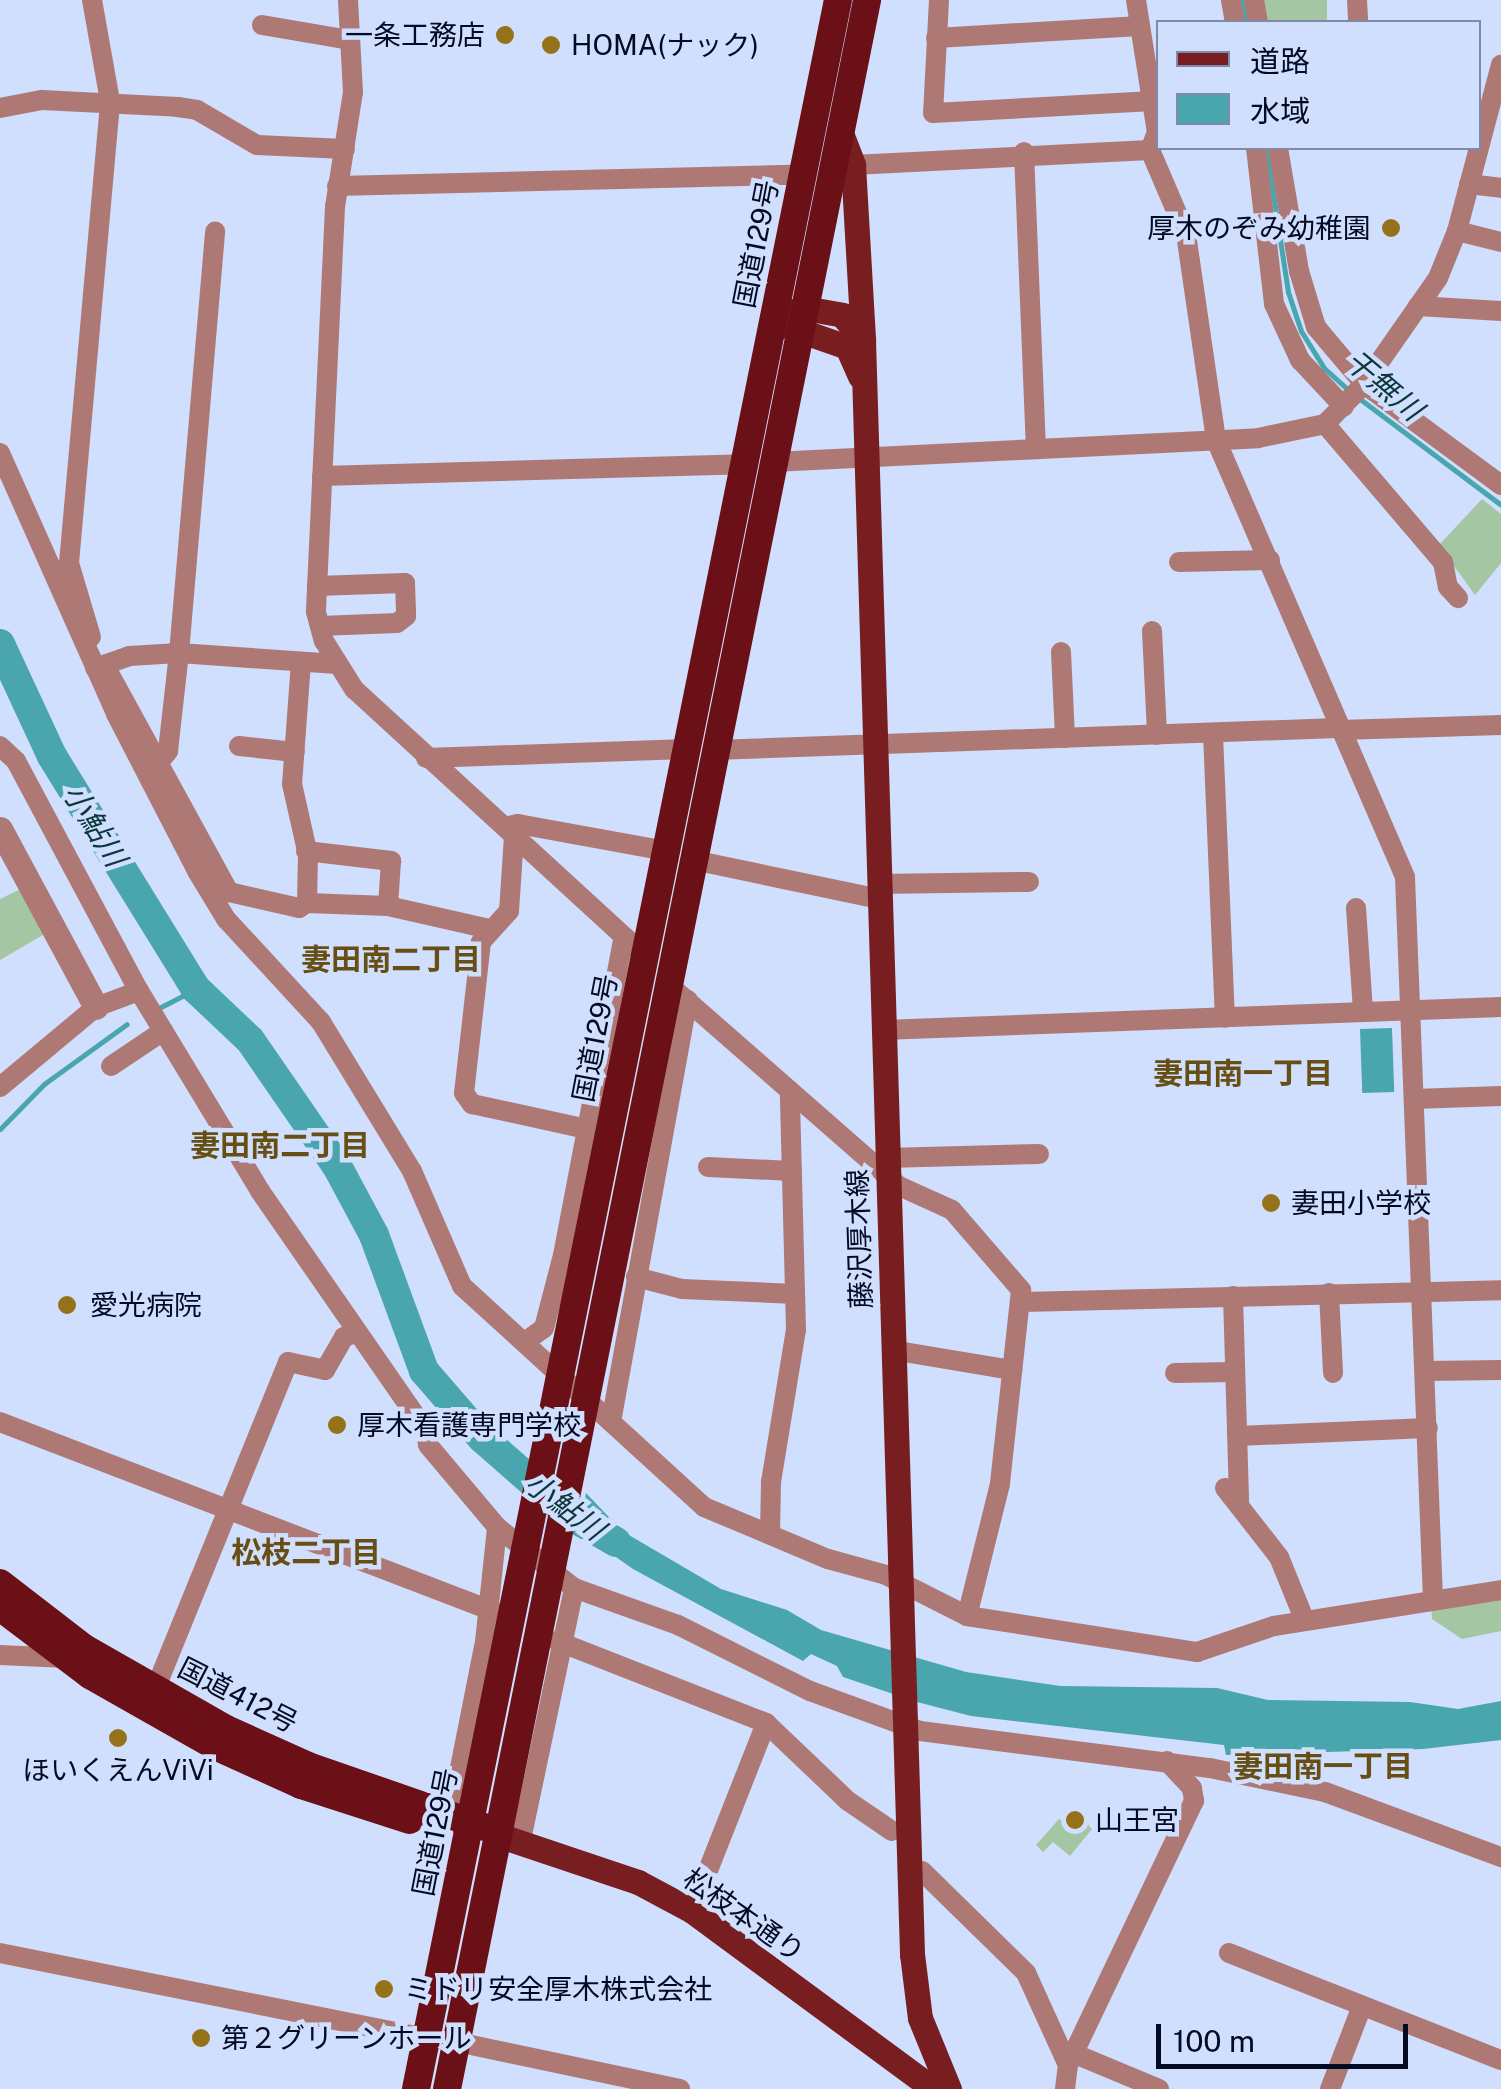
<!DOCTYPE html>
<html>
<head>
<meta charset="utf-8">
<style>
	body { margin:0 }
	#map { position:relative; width:1501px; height:2089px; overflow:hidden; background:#d0dffd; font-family:"Public Sans","Noto Sans JP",sans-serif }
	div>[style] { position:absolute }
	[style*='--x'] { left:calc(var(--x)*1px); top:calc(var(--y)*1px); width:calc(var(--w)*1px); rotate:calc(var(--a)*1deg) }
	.green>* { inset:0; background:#a4c6a3; transform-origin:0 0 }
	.water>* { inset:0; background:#49a5ae; transform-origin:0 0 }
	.stream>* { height:5px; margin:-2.5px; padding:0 2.5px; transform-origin:2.5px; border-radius:2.5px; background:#49a5ae }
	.river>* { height:30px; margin:-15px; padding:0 15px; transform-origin:15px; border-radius:15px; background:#49a5ae }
	.minor>* { height:20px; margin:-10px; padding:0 10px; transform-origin:10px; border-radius:10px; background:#ae7975 }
	.tertiary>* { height:25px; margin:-12.5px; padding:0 12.5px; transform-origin:12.5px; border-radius:12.5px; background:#ae7975 }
	.primary>* { height:25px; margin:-12.5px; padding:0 12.5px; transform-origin:12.5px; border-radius:12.5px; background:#791e20 }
	.trunk>* { height:28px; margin:-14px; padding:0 14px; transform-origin:14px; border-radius:14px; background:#6a1016 }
	.dots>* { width:28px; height:28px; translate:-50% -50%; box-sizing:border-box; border:5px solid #d0dffd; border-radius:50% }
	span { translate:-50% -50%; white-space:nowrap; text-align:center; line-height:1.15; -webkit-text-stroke:9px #d0dffd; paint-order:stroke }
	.poi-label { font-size:28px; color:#030a23 }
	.right { translate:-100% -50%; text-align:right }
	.left { translate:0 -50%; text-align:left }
	.street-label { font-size:28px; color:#030a23 }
	.water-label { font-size:30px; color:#0c383c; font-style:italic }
	.neighbourhood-label { font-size:30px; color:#674e14; font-weight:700 }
	.legend { position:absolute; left:1156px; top:20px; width:325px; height:130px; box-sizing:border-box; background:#d0dffd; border:2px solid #7e8aa6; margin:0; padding:12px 18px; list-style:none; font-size:30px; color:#030a23 }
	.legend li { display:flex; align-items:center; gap:20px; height:50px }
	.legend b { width:50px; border:2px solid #7e8aa6 }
	.scale { position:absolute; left:1156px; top:2024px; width:252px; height:45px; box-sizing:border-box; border:5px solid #030a23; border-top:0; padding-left:12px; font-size:30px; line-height:35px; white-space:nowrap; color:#030a23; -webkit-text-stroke:8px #d0dffd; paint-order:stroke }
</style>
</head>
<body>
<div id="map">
	<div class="green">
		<i style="left:1259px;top:0;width:68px;height:22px"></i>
		<i style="clip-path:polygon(1482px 499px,1501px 514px,1501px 563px,1475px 595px,1439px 545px)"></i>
		<i style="clip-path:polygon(23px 888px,48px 932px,0 960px,0 899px)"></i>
		<i style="clip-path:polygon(1501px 1594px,1501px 1631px,1462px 1639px,1432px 1619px,1431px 1604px)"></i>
		<i style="clip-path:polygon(1059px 1819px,1078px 1829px,1085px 1821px,1092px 1829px,1070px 1856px,1053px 1842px,1043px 1852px,1036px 1845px)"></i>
	</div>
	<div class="water">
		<i style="left:1392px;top:1028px;width:64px;height:32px;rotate:88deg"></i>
		<i style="clip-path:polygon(586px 1493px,622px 1531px,721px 1589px,787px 1610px,821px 1630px,966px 1672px,1060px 1686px,1217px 1688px,1268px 1700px,1410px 1702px,1458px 1709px,1501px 1701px,1501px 1740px,1423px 1749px,1226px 1755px,1224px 1745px,971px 1716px,917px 1702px,843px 1677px,837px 1666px,811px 1654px,803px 1661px,633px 1569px,579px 1531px)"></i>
	</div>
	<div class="stream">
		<i style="--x:1243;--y:0;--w:22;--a:82"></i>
		<i style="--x:1266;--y:148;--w:146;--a:81.3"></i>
		<i style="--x:1288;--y:292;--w:41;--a:71.6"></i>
		<i style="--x:1301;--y:331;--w:44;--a:58.1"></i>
		<i style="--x:1324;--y:368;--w:36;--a:42"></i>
		<i style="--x:1360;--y:399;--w:176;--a:36.9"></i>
		<i style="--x:159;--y:1008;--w:42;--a:-27.2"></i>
		<i style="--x:0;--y:1129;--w:63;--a:-45.6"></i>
		<i style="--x:44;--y:1084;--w:102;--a:-35.9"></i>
	</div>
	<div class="river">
		<i style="--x:0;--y:644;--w:123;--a:65.1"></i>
		<i style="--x:52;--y:756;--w:274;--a:58.3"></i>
		<i style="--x:196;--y:989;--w:74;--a:43.4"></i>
		<i style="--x:250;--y:1040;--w:153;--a:55.4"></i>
		<i style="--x:337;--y:1166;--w:78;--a:61.8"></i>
		<i style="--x:374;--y:1235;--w:145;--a:69.8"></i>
		<i style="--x:424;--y:1371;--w:89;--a:49.1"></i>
		<i style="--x:482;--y:1438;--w:118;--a:41.2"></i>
		<i style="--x:571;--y:1516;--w:52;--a:30"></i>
	</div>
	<div class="minor">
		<i style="--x:348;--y:0;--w:92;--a:86.9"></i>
		<i style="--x:353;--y:92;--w:116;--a:98.9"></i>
		<i style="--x:335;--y:207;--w:405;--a:92.7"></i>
		<i style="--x:316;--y:612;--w:30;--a:75"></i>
		<i style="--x:324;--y:641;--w:57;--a:58"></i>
		<i style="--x:354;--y:689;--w:395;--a:42.5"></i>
		<i style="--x:939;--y:0;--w:113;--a:93"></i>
		<i style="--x:933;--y:113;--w:225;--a:-3.1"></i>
		<i style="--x:1136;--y:0;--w:134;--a:81"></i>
		<i style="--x:1157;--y:132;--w:19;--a:111"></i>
		<i style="--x:1150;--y:150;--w:91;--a:66.8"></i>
		<i style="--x:1186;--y:234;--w:208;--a:81.7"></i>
		<i style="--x:1216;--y:440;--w:476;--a:66.6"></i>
		<i style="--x:1405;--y:877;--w:724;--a:87.78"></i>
		<i style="--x:1231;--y:0;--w:22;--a:80"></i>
		<i style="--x:1254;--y:0;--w:22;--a:80"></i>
		<i style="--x:1357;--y:0;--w:22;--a:87"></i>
		<i style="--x:262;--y:25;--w:89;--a:9.7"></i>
		<i style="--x:936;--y:38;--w:204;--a:-3.4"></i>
		<i style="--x:0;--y:108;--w:43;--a:-10.8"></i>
		<i style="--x:42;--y:100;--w:136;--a:2.9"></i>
		<i style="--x:178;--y:107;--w:19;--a:9"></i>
		<i style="--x:197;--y:110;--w:69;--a:30.3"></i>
		<i style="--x:257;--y:145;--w:88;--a:2.6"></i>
		<i style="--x:1256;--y:148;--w:157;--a:83.4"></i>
		<i style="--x:1274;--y:304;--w:62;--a:65.1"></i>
		<i style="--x:1300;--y:360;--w:64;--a:46.9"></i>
		<i style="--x:1278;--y:148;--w:125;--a:80.3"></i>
		<i style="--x:1299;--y:271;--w:59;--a:73.1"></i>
		<i style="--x:1316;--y:327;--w:75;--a:49.9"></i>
		<i style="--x:1364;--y:384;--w:170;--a:36.4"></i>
		<i style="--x:1024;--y:152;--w:296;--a:87.7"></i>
		<i style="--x:853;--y:165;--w:297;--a:-2.9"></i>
		<i style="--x:1469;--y:184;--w:32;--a:7"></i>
		<i style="--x:337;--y:186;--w:466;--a:-1.4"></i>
		<i style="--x:1457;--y:231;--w:45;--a:14"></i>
		<i style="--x:1418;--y:306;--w:83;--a:3.4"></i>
		<i style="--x:1325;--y:424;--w:182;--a:49.5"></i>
		<i style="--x:1443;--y:562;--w:25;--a:79"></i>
		<i style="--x:1448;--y:587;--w:15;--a:48"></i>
		<i style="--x:0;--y:453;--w:286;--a:66"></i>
		<i style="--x:116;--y:714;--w:177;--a:62.7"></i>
		<i style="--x:197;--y:871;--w:56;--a:58.9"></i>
		<i style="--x:226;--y:919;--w:140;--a:47.3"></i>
		<i style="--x:321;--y:1022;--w:175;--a:58.6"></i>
		<i style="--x:412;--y:1171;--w:125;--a:66.5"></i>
		<i style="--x:462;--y:1286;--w:328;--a:42.4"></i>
		<i style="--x:704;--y:1507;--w:134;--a:22.8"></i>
		<i style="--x:828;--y:1559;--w:60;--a:15.4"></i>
		<i style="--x:886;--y:1575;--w:91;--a:26.8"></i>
		<i style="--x:967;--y:1616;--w:233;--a:8.9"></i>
		<i style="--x:1197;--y:1652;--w:81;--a:-18.7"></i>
		<i style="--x:1274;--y:1626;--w:230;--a:-9"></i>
		<i style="--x:773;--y:462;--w:486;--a:-2.8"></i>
		<i style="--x:1258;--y:438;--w:68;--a:-11.8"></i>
		<i style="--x:1325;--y:424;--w:56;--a:-45.7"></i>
		<i style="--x:1364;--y:384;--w:129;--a:-55.1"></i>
		<i style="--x:1438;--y:278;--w:51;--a:-68"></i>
		<i style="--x:1457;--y:231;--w:172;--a:-75.2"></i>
		<i style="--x:322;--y:476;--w:422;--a:-1.6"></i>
		<i style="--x:1179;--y:562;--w:91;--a:-1.3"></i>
		<i style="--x:317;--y:586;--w:88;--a:-2"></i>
		<i style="--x:405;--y:583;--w:33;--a:88"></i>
		<i style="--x:406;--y:616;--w:11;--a:142"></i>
		<i style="--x:397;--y:623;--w:77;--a:177.8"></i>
		<i style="--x:1152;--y:631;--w:104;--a:87.2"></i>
		<i style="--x:91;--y:637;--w:77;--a:-106.6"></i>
		<i style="--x:69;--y:563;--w:464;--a:-84.9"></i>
		<i style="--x:110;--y:101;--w:103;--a:-100.1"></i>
		<i style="--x:1061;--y:652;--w:86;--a:87.3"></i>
		<i style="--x:301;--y:662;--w:122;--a:94.2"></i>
		<i style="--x:292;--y:784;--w:73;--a:77.3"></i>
		<i style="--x:308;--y:855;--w:48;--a:91.2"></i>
		<i style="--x:95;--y:668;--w:36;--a:-19"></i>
		<i style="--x:129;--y:656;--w:50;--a:-3.4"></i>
		<i style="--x:179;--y:653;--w:158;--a:4"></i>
		<i style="--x:109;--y:673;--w:250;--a:61.3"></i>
		<i style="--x:229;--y:892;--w:72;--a:12.9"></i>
		<i style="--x:299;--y:908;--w:9;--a:-32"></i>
		<i style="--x:307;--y:903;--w:81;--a:2.1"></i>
		<i style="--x:1340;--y:730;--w:161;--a:-1.8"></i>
		<i style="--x:1213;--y:734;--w:284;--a:87.6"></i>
		<i style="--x:0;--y:746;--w:22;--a:43"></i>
		<i style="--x:16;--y:761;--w:261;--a:61.9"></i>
		<i style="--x:139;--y:991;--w:234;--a:58.8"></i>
		<i style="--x:260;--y:1191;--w:290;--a:55.3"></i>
		<i style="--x:425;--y:1429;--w:16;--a:79"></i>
		<i style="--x:428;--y:1445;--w:107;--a:49.9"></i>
		<i style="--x:497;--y:1527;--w:98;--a:38.4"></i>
		<i style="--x:574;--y:1588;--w:110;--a:19.6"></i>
		<i style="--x:678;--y:1625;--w:148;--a:26.6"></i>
		<i style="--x:810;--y:1691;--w:117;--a:20"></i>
		<i style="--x:920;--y:1731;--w:292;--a:7.3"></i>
		<i style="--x:1210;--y:1768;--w:117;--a:11.8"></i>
		<i style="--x:1325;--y:1792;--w:188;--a:20.3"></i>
		<i style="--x:239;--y:746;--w:56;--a:6.1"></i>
		<i style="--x:715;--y:750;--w:623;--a:-2.02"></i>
		<i style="--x:426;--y:758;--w:261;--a:-2"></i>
		<i style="--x:160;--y:761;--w:13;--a:-51"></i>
		<i style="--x:168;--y:751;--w:99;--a:-83.6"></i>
		<i style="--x:179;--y:653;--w:423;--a:-85.1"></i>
		<i style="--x:505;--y:827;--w:13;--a:-13"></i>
		<i style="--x:518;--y:824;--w:150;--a:10.3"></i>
		<i style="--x:514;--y:836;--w:75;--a:93.8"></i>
		<i style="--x:509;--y:911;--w:42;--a:132.1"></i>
		<i style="--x:481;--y:942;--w:152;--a:96.4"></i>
		<i style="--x:464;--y:1093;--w:14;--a:54"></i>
		<i style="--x:472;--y:1104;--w:118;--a:12.3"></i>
		<i style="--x:306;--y:851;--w:86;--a:6.7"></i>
		<i style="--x:391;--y:861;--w:45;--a:93.8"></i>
		<i style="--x:388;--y:906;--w:104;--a:12.8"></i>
		<i style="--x:693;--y:860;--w:190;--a:11.8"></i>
		<i style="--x:878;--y:884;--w:151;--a:-0.8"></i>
		<i style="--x:1356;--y:908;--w:104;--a:86.1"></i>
		<i style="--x:668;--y:984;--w:307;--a:41.2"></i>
		<i style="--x:899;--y:1186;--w:58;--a:24.4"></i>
		<i style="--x:952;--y:1210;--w:106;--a:49.2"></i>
		<i style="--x:1021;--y:1290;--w:195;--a:96.2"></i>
		<i style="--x:1000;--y:1484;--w:136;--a:104"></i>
		<i style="--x:883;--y:1030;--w:618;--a:-2.13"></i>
		<i style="--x:111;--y:1066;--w:63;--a:-33.9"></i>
		<i style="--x:0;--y:1087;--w:125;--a:-39.8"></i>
		<i style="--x:96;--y:1007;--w:46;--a:-20.4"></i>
		<i style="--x:1414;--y:1099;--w:87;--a:-2"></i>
		<i style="--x:886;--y:1158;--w:153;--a:-1.5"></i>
		<i style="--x:708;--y:1167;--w:84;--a:2.7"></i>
		<i style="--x:636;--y:1277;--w:48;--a:14.6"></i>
		<i style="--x:682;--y:1289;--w:113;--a:2.5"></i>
		<i style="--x:1329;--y:1293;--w:80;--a:87.1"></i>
		<i style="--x:1233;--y:1296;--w:206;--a:88.3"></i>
		<i style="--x:1023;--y:1302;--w:478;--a:-1.4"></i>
		<i style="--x:526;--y:1341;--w:22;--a:-36"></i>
		<i style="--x:544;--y:1328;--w:75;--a:-75.4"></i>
		<i style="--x:563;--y:1255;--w:320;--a:-79.2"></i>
		<i style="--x:892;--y:1350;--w:122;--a:9.5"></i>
		<i style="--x:1425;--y:1371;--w:76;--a:-0.8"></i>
		<i style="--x:1175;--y:1373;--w:60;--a:-1"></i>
		<i style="--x:0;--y:1422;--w:530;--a:21"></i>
		<i style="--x:611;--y:1422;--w:429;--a:-79.7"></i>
		<i style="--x:1238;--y:1436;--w:190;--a:-2.4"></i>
		<i style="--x:1225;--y:1488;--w:88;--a:52"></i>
		<i style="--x:1279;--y:1557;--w:69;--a:67.9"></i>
		<i style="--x:770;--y:1534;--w:52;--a:-88.9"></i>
		<i style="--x:771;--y:1482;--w:154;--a:-80.7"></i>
		<i style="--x:796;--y:1330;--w:235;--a:-91.5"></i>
		<i style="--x:557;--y:1641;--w:225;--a:21.4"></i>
		<i style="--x:766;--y:1723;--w:113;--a:43.6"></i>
		<i style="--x:848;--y:1801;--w:53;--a:34.3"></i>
		<i style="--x:0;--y:1655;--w:66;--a:2.6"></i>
		<i style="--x:150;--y:1702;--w:367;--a:-67.9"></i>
		<i style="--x:288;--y:1362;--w:38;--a:12"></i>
		<i style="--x:325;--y:1370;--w:38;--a:-60"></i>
		<i style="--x:344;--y:1337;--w:12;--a:-20"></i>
		<i style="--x:462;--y:1828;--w:45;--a:-96.3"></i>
		<i style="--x:457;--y:1783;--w:144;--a:-78.8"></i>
		<i style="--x:485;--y:1642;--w:116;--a:-84"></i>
		<i style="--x:521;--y:1840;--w:258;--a:-78.1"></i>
		<i style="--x:922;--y:1871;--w:146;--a:44.4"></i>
		<i style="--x:1026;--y:1973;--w:101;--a:65.5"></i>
		<i style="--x:1068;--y:2065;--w:293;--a:-64.5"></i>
		<i style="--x:1194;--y:1801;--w:13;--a:-99"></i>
		<i style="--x:1192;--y:1788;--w:37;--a:-133"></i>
		<i style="--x:692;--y:1911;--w:202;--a:-68.5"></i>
		<i style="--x:0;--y:1953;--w:433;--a:11.3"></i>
		<i style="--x:1229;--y:1953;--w:292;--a:21.5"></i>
		<i style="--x:457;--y:2042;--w:228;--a:11.9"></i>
		<i style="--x:1075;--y:2054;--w:91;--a:22.6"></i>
		<i style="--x:1065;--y:2089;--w:24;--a:-83"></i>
		<i style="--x:1330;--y:2089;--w:89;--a:-68.9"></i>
	</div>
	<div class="tertiary">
		<i style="--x:0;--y:829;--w:202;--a:61.7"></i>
	</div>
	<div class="primary">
		<i style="--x:841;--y:133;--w:34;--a:69"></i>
		<i style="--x:853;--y:165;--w:175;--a:86.7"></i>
		<i style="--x:863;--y:340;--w:1615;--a:88.26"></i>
		<i style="--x:912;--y:1954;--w:64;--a:82.9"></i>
		<i style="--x:920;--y:2018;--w:77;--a:67.8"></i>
		<i style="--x:788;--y:313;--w:17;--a:-17"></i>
		<i style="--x:804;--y:308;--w:39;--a:10"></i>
		<i style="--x:842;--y:315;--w:33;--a:50"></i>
		<i style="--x:784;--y:325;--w:67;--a:19.2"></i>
		<i style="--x:847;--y:347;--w:32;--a:66"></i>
		<i style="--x:498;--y:1835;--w:148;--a:18.6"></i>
		<i style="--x:638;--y:1882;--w:61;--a:28.2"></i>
		<i style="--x:692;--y:1911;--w:300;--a:36.4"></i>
	</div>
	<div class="trunk">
		<i style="--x:0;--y:1583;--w:106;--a:37.7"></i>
		<i style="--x:84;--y:1648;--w:161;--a:29.7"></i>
		<i style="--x:224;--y:1728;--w:92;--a:24.3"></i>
		<i style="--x:308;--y:1766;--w:186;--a:19.1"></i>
		<i style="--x:0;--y:1607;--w:113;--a:37.1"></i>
		<i style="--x:90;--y:1675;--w:144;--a:29.6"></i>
		<i style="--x:215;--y:1746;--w:94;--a:24.4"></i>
		<i style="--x:301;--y:1785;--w:114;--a:17.8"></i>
		<i style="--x:416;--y:2089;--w:2131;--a:-78.58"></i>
		<i style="--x:447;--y:2089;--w:2131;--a:-78.63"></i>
	</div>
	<div class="dots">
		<i style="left:505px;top:35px;background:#957119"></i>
		<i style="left:551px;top:45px;background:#957119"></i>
		<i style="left:1391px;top:228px;background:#957119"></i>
		<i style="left:1271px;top:1203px;background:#957119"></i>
		<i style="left:67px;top:1305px;background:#957119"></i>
		<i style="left:337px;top:1425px;background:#957119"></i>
		<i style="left:118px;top:1738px;background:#957119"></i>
		<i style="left:1075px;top:1820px;background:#957119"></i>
		<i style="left:384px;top:1989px;background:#957119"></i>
		<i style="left:201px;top:2038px;background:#957119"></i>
	</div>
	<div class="poi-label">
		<span class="right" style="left:485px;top:35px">一条工務店</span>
		<span class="left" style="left:571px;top:45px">HOMA(ナック)</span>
		<span class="right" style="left:1371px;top:228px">厚木のぞみ幼稚園</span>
		<span class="left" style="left:1291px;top:1203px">妻田小学校</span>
		<span class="left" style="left:90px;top:1305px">愛光病院</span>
		<span class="left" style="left:357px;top:1425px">厚木看護専門学校</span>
		<span style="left:118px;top:1770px">ほいくえんViVi</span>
		<span class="left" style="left:1095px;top:1820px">山王宮</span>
		<span class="left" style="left:404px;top:1989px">ミドリ安全厚木株式会社</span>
		<span class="left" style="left:221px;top:2038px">第２グリーンホール</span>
	</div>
	<div class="street-label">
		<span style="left:756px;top:244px;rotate:-79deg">国道129号</span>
		<span style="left:595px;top:1038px;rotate:-79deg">国道129号</span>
		<span style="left:859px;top:1239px;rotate:-92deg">藤沢厚木線</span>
		<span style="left:238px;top:1695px;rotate:27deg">国道412号</span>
		<span style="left:435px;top:1832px;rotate:-79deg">国道129号</span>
		<span style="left:744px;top:1915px;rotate:35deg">松枝本通り</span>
	</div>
	<div class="water-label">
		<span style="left:1384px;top:385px;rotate:40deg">干無川</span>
		<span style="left:95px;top:825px;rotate:58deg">小鮎川</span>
		<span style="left:565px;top:1506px;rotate:37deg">小鮎川</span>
	</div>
	<div class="neighbourhood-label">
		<span style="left:391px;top:959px">妻田南二丁目</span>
		<span style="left:1243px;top:1073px">妻田南一丁目</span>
		<span style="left:280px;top:1145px">妻田南二丁目</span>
		<span style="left:306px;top:1552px">松枝二丁目</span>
		<span style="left:1323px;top:1766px">妻田南一丁目</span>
	</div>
	<ul class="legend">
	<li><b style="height:12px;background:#791e20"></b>道路</li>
	<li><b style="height:28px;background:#49a5ae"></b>水域</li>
	</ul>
	<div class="scale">100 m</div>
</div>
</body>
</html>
